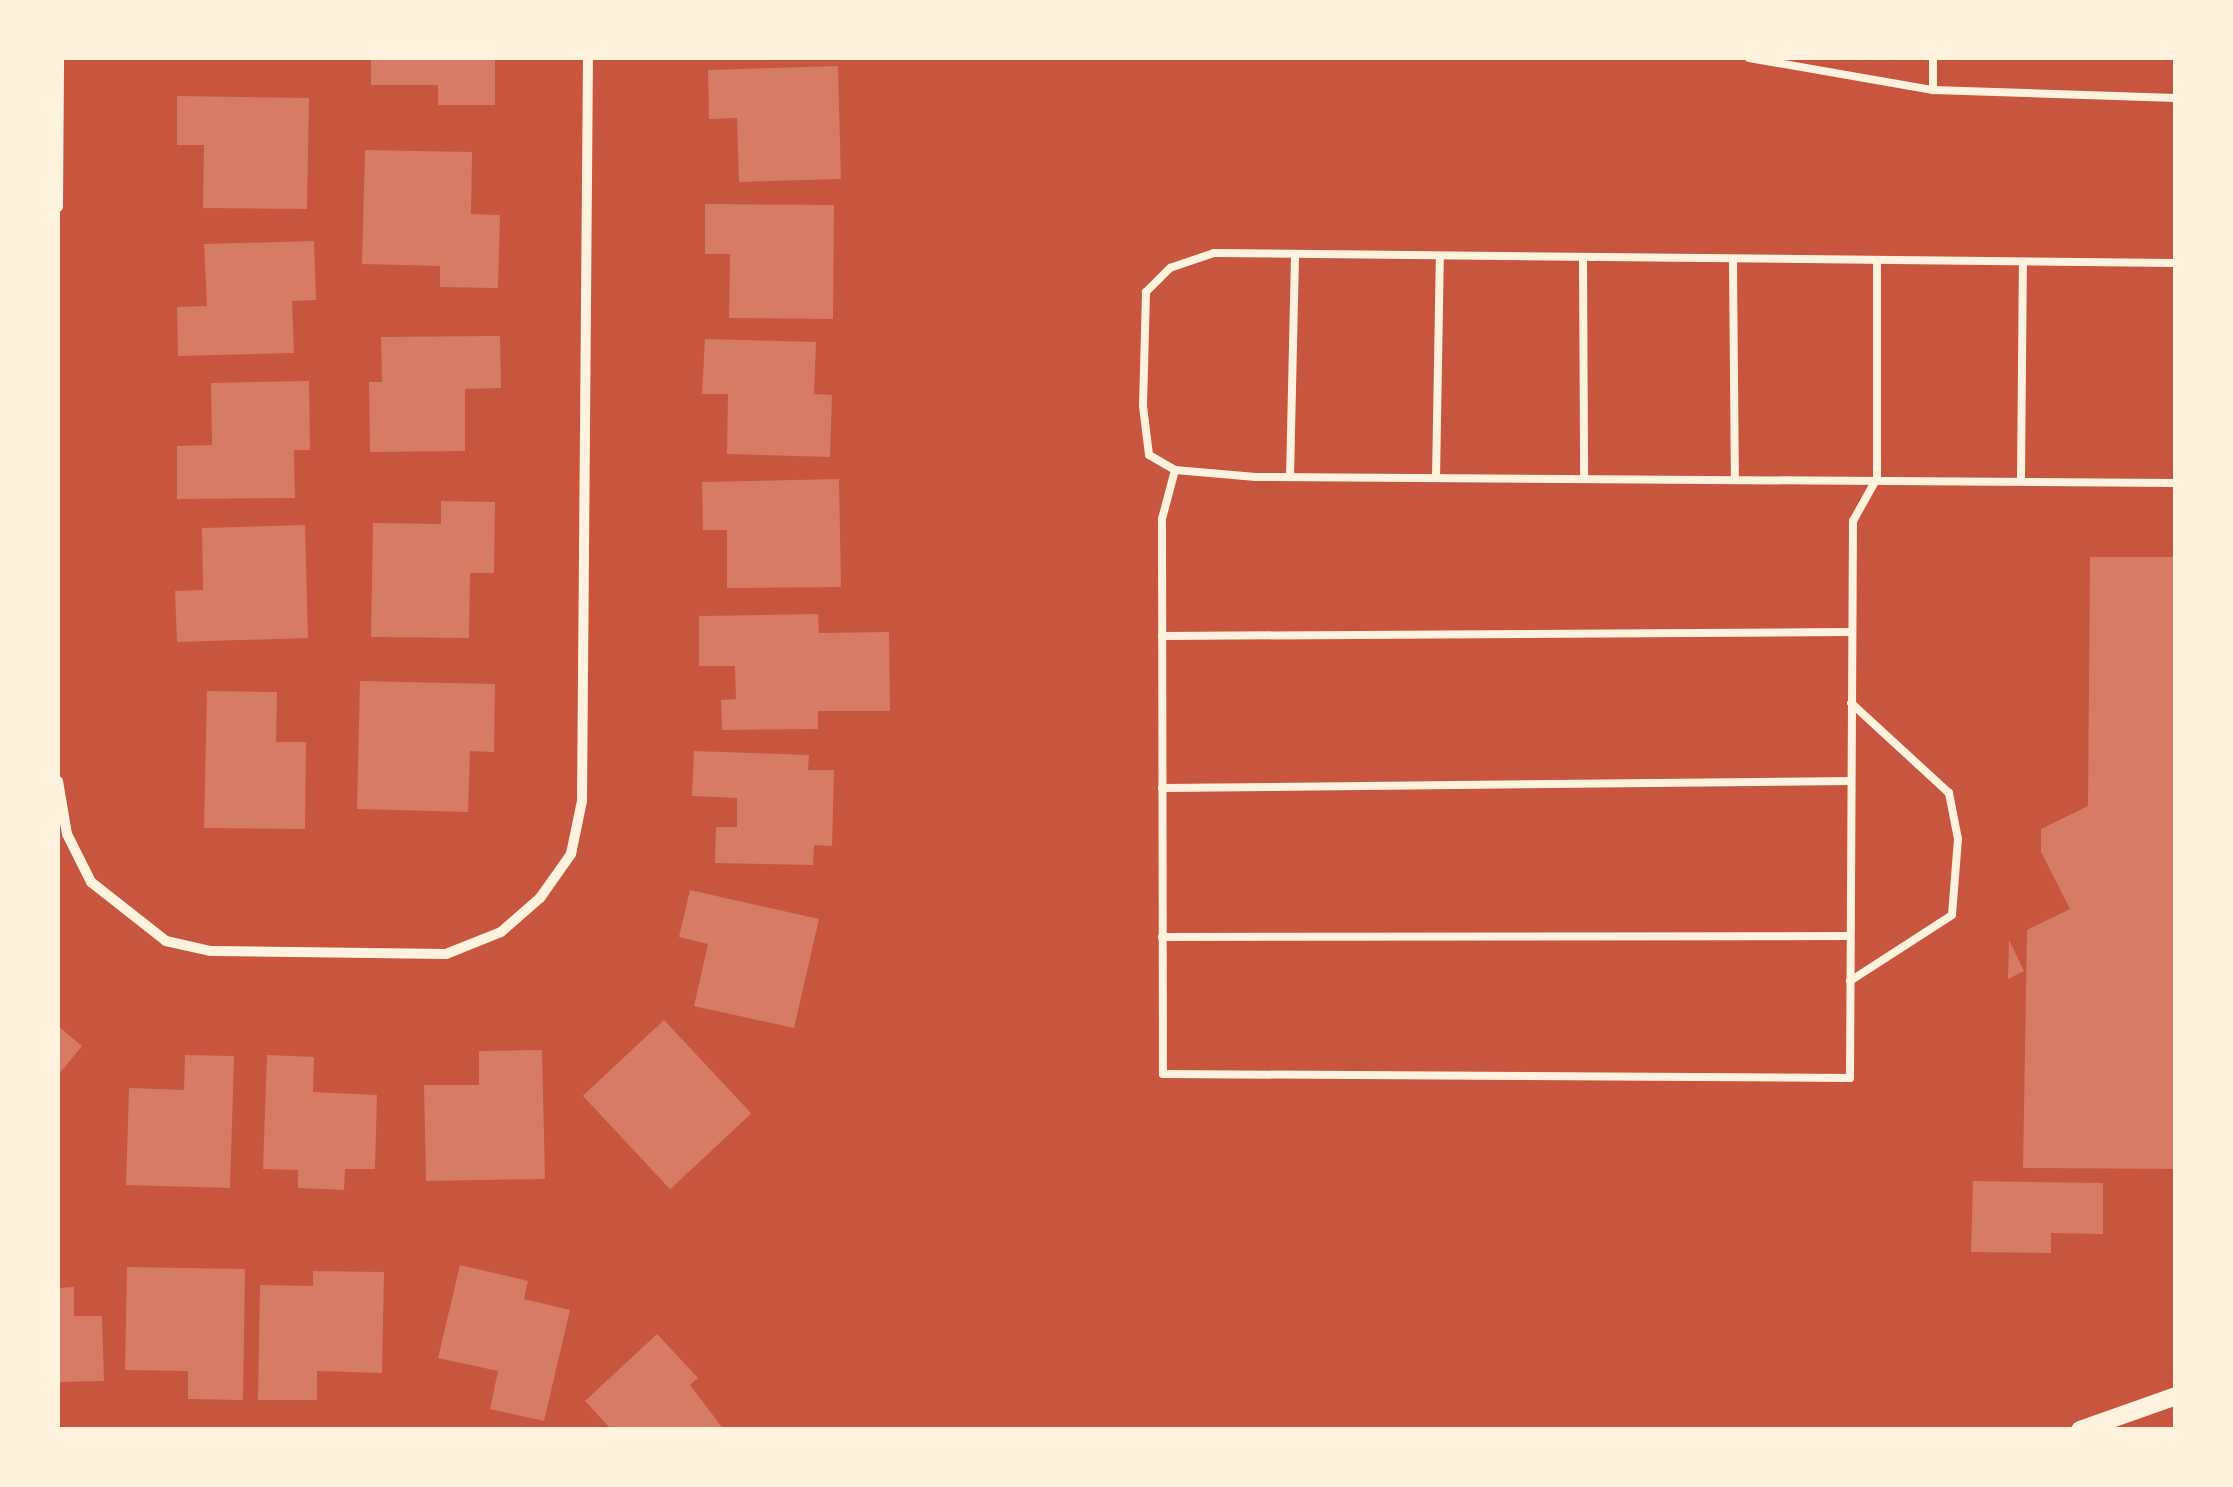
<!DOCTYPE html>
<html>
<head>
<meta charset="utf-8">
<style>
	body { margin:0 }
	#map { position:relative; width:2233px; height:1487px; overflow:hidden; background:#c8553d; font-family:"IBM Plex Sans",sans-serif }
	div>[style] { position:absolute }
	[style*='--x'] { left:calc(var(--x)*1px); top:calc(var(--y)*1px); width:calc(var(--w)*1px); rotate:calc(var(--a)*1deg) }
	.building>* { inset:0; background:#d67c66; transform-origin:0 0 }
	.service>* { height:8px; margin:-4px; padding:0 4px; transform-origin:4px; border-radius:4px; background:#fff3e0 }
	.minor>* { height:10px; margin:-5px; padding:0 5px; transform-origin:5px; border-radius:5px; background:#fff3e0 }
	.tertiary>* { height:18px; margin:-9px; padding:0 9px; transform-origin:9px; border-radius:9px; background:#fff3e0 }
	span { translate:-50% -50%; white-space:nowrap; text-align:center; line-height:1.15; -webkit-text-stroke:9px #fff3e0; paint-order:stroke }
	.frame { position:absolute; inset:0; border:60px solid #fff3e0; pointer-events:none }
</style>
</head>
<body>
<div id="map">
	<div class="building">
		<i style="clip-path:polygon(371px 58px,495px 58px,495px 105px,438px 105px,438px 85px,371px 85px)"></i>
		<i style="clip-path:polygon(838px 66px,841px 179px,739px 182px,737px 118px,709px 119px,708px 70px)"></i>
		<i style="clip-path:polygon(177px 96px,309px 98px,307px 209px,203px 208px,204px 145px,177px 145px)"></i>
		<i style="clip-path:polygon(365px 150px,472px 152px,471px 214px,500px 215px,498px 288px,440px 287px,440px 266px,362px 264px)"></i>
		<i style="clip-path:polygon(705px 204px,834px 205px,833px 319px,729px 318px,730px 254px,705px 254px)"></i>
		<i style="clip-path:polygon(314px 241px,316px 300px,292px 301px,294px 353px,178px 356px,177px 307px,207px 306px,204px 244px)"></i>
		<i style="clip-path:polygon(500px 336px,501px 388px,465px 389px,465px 451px,370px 452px,369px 382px,382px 382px,381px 337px)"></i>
		<i style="clip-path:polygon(705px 339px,816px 342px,814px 394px,832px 395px,830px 457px,727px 454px,728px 394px,702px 394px)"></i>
		<i style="clip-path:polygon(309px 381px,310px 450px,294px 450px,295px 498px,177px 499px,177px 446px,212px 445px,211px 383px)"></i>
		<i style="clip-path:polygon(839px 479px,841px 587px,727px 588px,727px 530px,703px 530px,702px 482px)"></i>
		<i style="clip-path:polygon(441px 501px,495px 502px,494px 573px,470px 573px,469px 638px,371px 637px,373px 523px,441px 524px)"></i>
		<i style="clip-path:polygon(305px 525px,308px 638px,177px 642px,175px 591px,203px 590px,202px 528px)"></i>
		<i style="clip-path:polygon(2090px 557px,2176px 557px,2176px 1169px,2023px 1168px,2027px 930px,2070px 909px,2041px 852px,2041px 829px,2088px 806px)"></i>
		<i style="clip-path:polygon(818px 614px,819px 633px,889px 632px,890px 711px,818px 711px,818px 729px,722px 730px,721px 700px,736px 699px,735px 666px,699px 666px,699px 616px)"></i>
		<i style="clip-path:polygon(360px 681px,495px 684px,494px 752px,470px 751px,468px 812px,357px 809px)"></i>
		<i style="clip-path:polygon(207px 691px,277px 692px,276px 742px,306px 742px,305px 829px,204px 828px)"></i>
		<i style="clip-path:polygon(694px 751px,809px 755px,808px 770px,834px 770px,832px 846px,814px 845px,813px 865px,715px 863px,716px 827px,737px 827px,737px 798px,692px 796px)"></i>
		<i style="clip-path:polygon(690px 890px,819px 919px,794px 1028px,694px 1006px,708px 944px,679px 937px)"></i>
		<i style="clip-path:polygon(2009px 940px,2024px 971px,2008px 979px)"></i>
		<i style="left:664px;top:1020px;width:128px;height:111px;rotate:47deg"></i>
		<i style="clip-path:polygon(58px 1026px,82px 1046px,58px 1075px)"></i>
		<i style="clip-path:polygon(542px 1050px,545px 1179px,426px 1181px,424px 1085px,479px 1085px,479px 1051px)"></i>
		<i style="clip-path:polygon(185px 1055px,234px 1056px,230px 1188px,126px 1185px,129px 1088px,184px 1090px)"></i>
		<i style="clip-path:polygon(267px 1055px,314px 1057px,313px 1092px,377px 1095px,375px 1169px,345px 1169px,344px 1190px,298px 1188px,298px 1170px,263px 1169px)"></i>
		<i style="clip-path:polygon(1973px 1181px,2103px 1183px,2103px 1234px,2051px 1233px,2051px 1253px,1971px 1252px)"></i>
		<i style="clip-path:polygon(460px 1265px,528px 1281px,524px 1299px,570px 1310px,544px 1421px,490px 1409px,498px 1371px,438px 1358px)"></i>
		<i style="clip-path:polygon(127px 1267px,245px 1269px,243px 1400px,188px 1399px,188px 1371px,125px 1370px)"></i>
		<i style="clip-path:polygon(313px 1271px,384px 1272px,382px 1373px,317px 1371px,317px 1400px,258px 1400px,260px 1285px,313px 1286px)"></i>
		<i style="clip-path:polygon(74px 1287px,74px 1316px,102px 1316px,104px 1381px,58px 1382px,58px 1288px)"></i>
		<i style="clip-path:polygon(657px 1334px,698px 1378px,690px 1385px,724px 1430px,612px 1430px,585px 1401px)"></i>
	</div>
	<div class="service">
		<i style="--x:1749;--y:58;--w:187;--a:9.9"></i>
		<i style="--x:1933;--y:90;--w:243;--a:1.9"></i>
		<i style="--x:1933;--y:58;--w:32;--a:90"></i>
		<i style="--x:1583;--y:259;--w:219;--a:89.7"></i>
		<i style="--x:1733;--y:262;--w:216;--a:89.5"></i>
		<i style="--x:2176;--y:263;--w:962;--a:-179.4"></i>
		<i style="--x:1214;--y:253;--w:46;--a:161.2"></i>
		<i style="--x:1170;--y:268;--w:34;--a:135"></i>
		<i style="--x:1146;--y:292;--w:114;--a:91.5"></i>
		<i style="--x:1143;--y:406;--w:49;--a:83"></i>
		<i style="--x:1149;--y:455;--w:30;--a:30"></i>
		<i style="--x:1175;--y:470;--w:81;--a:4.9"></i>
		<i style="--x:1256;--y:477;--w:920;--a:0.37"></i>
		<i style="--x:1175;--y:470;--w:51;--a:104.9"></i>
		<i style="--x:1162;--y:519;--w:555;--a:89.9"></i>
		<i style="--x:1163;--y:1074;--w:687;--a:0.33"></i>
		<i style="--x:1850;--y:1078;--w:557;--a:-89.69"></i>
		<i style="--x:1853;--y:521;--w:49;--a:-60.8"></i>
		<i style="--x:1877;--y:478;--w:215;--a:-90"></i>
		<i style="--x:1290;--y:477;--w:223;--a:-88.7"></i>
		<i style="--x:1436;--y:478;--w:221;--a:-89"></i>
		<i style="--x:2021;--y:480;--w:217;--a:-89.5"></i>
		<i style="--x:1162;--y:636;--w:690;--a:-0.33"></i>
		<i style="--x:1162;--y:788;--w:689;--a:-0.58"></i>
		<i style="--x:1162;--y:937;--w:688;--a:-0.08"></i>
		<i style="--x:1850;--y:981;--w:121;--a:-32.9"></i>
		<i style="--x:1952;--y:915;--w:76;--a:-85.5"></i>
		<i style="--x:1958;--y:839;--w:47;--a:-101.1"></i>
		<i style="--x:1949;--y:793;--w:133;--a:-137.4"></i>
	</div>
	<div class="minor">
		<i style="--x:58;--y:207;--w:149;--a:-89.6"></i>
		<i style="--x:58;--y:781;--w:54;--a:80.4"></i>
		<i style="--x:67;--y:834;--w:54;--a:63.4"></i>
		<i style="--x:91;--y:882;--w:95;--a:38.2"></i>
		<i style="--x:166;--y:941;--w:45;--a:12.8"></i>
		<i style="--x:210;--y:951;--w:236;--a:0.7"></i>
		<i style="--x:446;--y:954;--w:59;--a:-21.8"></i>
		<i style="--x:501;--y:932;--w:52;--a:-41.1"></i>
		<i style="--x:540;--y:898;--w:54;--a:-54.8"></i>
		<i style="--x:571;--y:854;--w:54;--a:-78.3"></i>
		<i style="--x:582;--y:801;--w:743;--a:-89.54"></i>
	</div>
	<div class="tertiary">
		<i style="--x:2080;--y:1430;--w:102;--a:-19.5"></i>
	</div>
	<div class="frame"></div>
</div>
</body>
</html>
